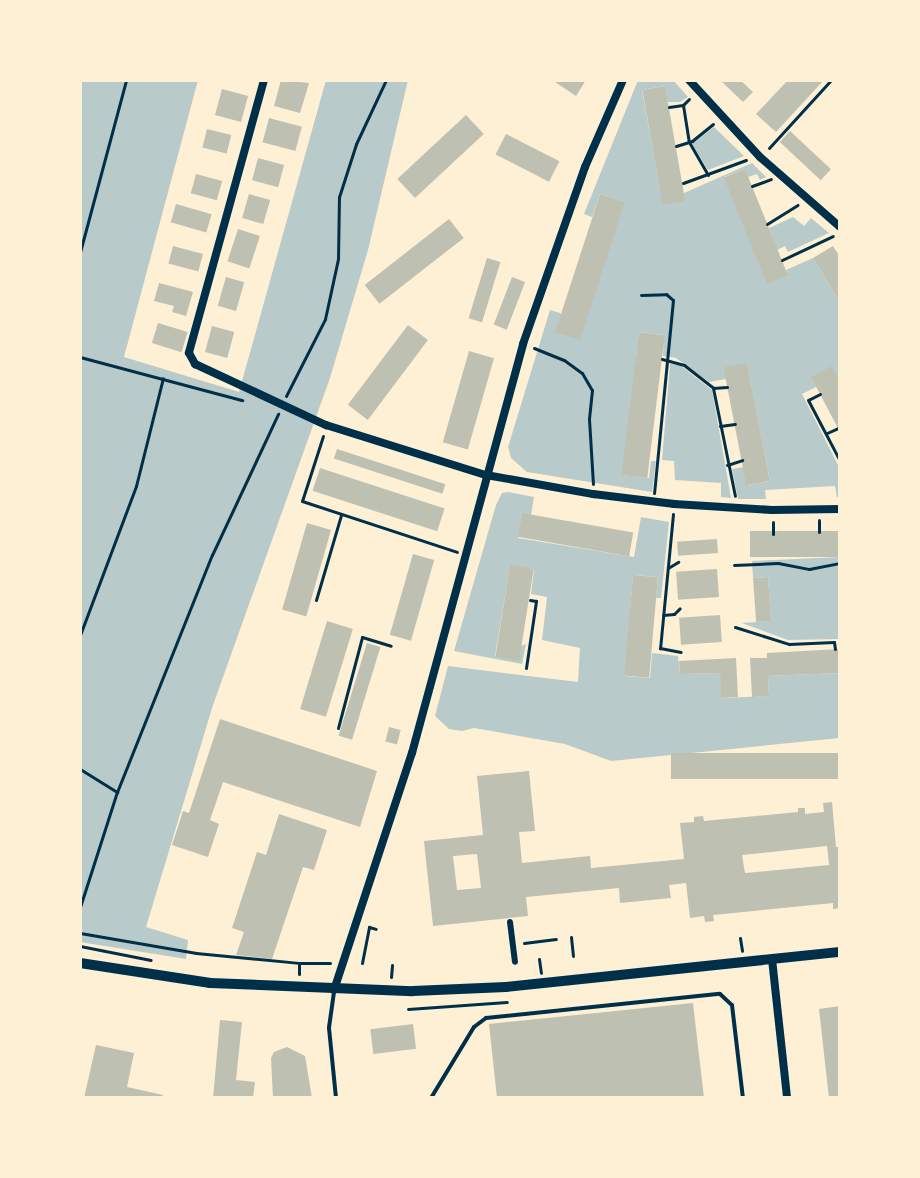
<!DOCTYPE html>
<html>
<head>
<meta charset="utf-8">
<style>
	body { margin:0 }
	#map { position:relative; width:920px; height:1178px; overflow:hidden; background:#fdf0d5; font-family:"Noto Sans",sans-serif }
	div>[style] { position:absolute }
	[style*='--x'] { left:calc(var(--x)*1px); top:calc(var(--y)*1px); width:calc(var(--w)*1px); rotate:calc(var(--a)*1deg) }
	.green>* { inset:0; background:#b9caca }
	.building>* { inset:0; background:#bec0b2; transform-origin:0 0 }
	.path>* { height:3px; margin:-1.5px; padding:0 1.5px; transform-origin:1.5px; border-radius:1.5px; background:#003049 }
	.service>* { height:4px; margin:-2px; padding:0 2px; transform-origin:2px; border-radius:2px; background:#003049 }
	.pedestrian>* { height:6px; margin:-3px; padding:0 3px; transform-origin:3px; border-radius:3px; background:#003049 }
	.minor>* { height:8px; margin:-4px; padding:0 4px; transform-origin:4px; border-radius:4px; background:#003049 }
	.tertiary>* { height:10px; margin:-5px; padding:0 5px; transform-origin:5px; border-radius:5px; background:#003049 }
	span { translate:-50% -50%; white-space:nowrap; text-align:center; line-height:1.15; -webkit-text-stroke:6px #fdf0d5; paint-order:stroke }
	.frame { position:absolute; inset:0; border:82px solid #fdf0d5; pointer-events:none }
</style>
</head>
<body>
<div id="map">
	<div class="green">
		<i style="clip-path:polygon(80px 80px,198px 80px,124px 357px,239px 392px,326px 80px,408px 80px,368px 250px,330px 378px,213px 705px,146px 927px,188px 940px,186px 959px,80px 942px)"></i>
		<i style="clip-path:polygon(638px 80px,673px 80px,688px 97px,680px 102px,668px 102px,664px 86px,642px 90px,663px 205px,685px 201px,684px 193px,752px 163px,766px 177px,760px 180px,757px 174px,748px 177px,745px 169px,724px 177px,767px 284px,787px 276px,786px 270px,813px 258px,840px 303px,840px 381px,832px 367px,812px 377px,816px 387px,802px 394px,840px 469px,840px 497px,837px 497px,835px 486px,765px 490px,766px 499px,738px 499px,732px 469px,744px 467px,748px 485px,770px 481px,747px 364px,724px 368px,726px 379px,709px 382px,676px 358px,663px 356px,664px 335px,639px 332px,623px 475px,649px 478px,651px 461px,656px 461px,652px 492px,527px 472px,511px 458px,508px 447px,550px 310px,560px 313px,578px 339px,624px 202px,600px 194px,592px 217px,584px 214px)"></i>
		<i style="clip-path:polygon(714px 127px,744px 156px,708px 170px,692px 144px)"></i>
		<i style="clip-path:polygon(793px 217px,804px 226px,811px 218px,829px 233px,788px 252px,785px 246px,777px 250px,769px 228px)"></i>
		<i style="clip-path:polygon(670px 364px,680px 365px,712px 390px,731px 498px,721px 497px,721px 483px,675px 480px,674px 461px,662px 460px)"></i>
		<i style="clip-path:polygon(508px 492px,534px 497px,531px 515px,522px 514px,518px 538px,634px 557px,641px 517px,669px 522px,661px 598px,656px 598px,658px 577px,633px 575px,625px 676px,650px 678px,652px 653px,678px 656px,680px 674px,720px 673px,722px 698px,769px 696px,768px 676px,840px 673px,840px 738px,611px 761px,565px 744px,474px 728px,462px 731px,449px 729px,435px 716px,448px 666px,578px 682px,580px 648px,542px 640px,547px 597px,531px 594px,534px 569px,510px 566px,495px 656px,526px 644px,522px 664px,454px 651px,496px 505px,502px 493px)"></i>
		<i style="clip-path:polygon(840px 557px,840px 644px,839px 639px,788px 640px,742px 623px,771px 621px,768px 577px,753px 578px,752px 561px)"></i>
	</div>
	<div class="building">
		<i style="clip-path:polygon(281px 80px,309px 83px,300px 113px,274px 106px)"></i>
		<i style="clip-path:polygon(552px 80px,586px 80px,576px 96px)"></i>
		<i style="clip-path:polygon(720px 80px,740px 80px,753px 92px,743px 102px)"></i>
		<i style="clip-path:polygon(788px 80px,824px 80px,776px 132px,756px 114px)"></i>
		<i style="left:665px;top:86px;width:117px;height:23px;rotate:80deg"></i>
		<i style="left:222px;top:89px;width:27px;height:27px;rotate:15deg"></i>
		<i style="left:466px;top:115px;width:26px;height:94px;rotate:47deg"></i>
		<i style="left:269px;top:118px;width:34px;height:25px;rotate:15deg"></i>
		<i style="left:207px;top:129px;width:25px;height:19px;rotate:14deg"></i>
		<i style="left:790px;top:131px;width:56px;height:15px;rotate:43deg"></i>
		<i style="left:506px;top:134px;width:60px;height:23px;rotate:27deg"></i>
		<i style="left:258px;top:158px;width:27px;height:23px;rotate:15deg"></i>
		<i style="left:745px;top:169px;width:115px;height:23px;rotate:68deg"></i>
		<i style="left:196px;top:174px;width:27px;height:20px;rotate:15deg"></i>
		<i style="left:249px;top:194px;width:22px;height:25px;rotate:16deg"></i>
		<i style="left:600px;top:194px;width:26px;height:145px;rotate:18deg"></i>
		<i style="left:176px;top:204px;width:37px;height:19px;rotate:16deg"></i>
		<i style="left:449px;top:219px;width:24px;height:107px;rotate:52deg"></i>
		<i style="left:238px;top:229px;width:23px;height:34px;rotate:18deg"></i>
		<i style="left:173px;top:246px;width:31px;height:18px;rotate:15deg"></i>
		<i style="clip-path:polygon(833px 246px,840px 257px,840px 303px,813px 258px)"></i>
		<i style="left:487px;top:258px;width:14px;height:63px;rotate:17deg"></i>
		<i style="left:226px;top:277px;width:19px;height:30px;rotate:16deg"></i>
		<i style="left:512px;top:277px;width:14px;height:51px;rotate:21deg"></i>
		<i style="clip-path:polygon(159px 283px,193px 292px,186px 316px,172px 312px,174px 306px,154px 301px)"></i>
		<i style="left:158px;top:323px;width:31px;height:21px;rotate:17deg"></i>
		<i style="left:408px;top:325px;width:25px;height:100px;rotate:37deg"></i>
		<i style="left:212px;top:326px;width:23px;height:27px;rotate:15deg"></i>
		<i style="left:639px;top:332px;width:26px;height:144px;rotate:7deg"></i>
		<i style="left:469px;top:351px;width:26px;height:95px;rotate:16deg"></i>
		<i style="left:747px;top:363px;width:120px;height:24px;rotate:79deg"></i>
		<i style="clip-path:polygon(832px 366px,840px 381px,840px 432px,811px 377px)"></i>
		<i style="left:337px;top:449px;width:114px;height:10px;rotate:18deg"></i>
		<i style="left:320px;top:468px;width:131px;height:24px;rotate:18deg"></i>
		<i style="left:522px;top:513px;width:113px;height:24px;rotate:10deg"></i>
		<i style="left:307px;top:523px;width:25px;height:90px;rotate:16deg"></i>
		<i style="left:840px;top:531px;width:26px;height:90px;rotate:90deg"></i>
		<i style="left:717px;top:539px;width:14px;height:40px;rotate:86deg"></i>
		<i style="left:413px;top:554px;width:22px;height:84px;rotate:16deg"></i>
		<i style="left:510px;top:565px;width:24px;height:93px;rotate:9deg"></i>
		<i style="left:717px;top:569px;width:28px;height:41px;rotate:86deg"></i>
		<i style="left:633px;top:575px;width:25px;height:101px;rotate:5deg"></i>
		<i style="left:768px;top:577px;width:44px;height:15px;rotate:86deg"></i>
		<i style="left:720px;top:615px;width:27px;height:41px;rotate:86deg"></i>
		<i style="left:327px;top:621px;width:27px;height:92px;rotate:17deg"></i>
		<i style="left:367px;top:643px;width:14px;height:97px;rotate:17deg"></i>
		<i style="clip-path:polygon(840px 649px,840px 673px,768px 676px,769px 696px,752px 697px,750px 658px,767px 658px,767px 653px)"></i>
		<i style="clip-path:polygon(736px 658px,738px 697px,721px 698px,720px 673px,680px 674px,679px 661px)"></i>
		<i style="clip-path:polygon(220px 719px,377px 771px,360px 827px,223px 782px,210px 820px,219px 824px,208px 857px,172px 845px,183px 811px,189px 813px)"></i>
		<i style="left:389px;top:727px;width:12px;height:15px;rotate:14deg"></i>
		<i style="left:840px;top:753px;width:26px;height:169px;rotate:90deg"></i>
		<i style="clip-path:polygon(evenodd,529px 771px,535px 831px,519px 832px,522px 863px,590px 856px,591px 868px,684px 859px,680px 823px,694px 822px,694px 817px,703px 816px,704px 821px,798px 812px,798px 808px,805px 808px,805px 814px,824px 812px,823px 803px,832px 802px,836px 847px,840px 847px,840px 908px,833px 909px,833px 903px,713px 915px,714px 921px,705px 922px,704px 916px,690px 918px,686px 883px,669px 885px,671px 898px,620px 903px,619px 888px,526px 897px,528px 916px,433px 926px,424px 841px,483px 835px,477px 776px,529px 771px,827px 846px,829px 865px,745px 873px,742px 855px,827px 846px,529px 771px,477px 854px,481px 888px,457px 890px,453px 856px,477px 854px)"></i>
		<i style="clip-path:polygon(279px 814px,327px 830px,314px 870px,303px 867px,272px 959px,236px 955px,244px 932px,232px 928px,257px 852px,266px 855px)"></i>
		<i style="clip-path:polygon(693px 1003px,704px 1098px,497px 1098px,489px 1024px)"></i>
		<i style="clip-path:polygon(840px 1006px,840px 1098px,829px 1098px,819px 1009px)"></i>
		<i style="clip-path:polygon(220px 1020px,242px 1022px,236px 1080px,255px 1082px,253px 1098px,213px 1098px)"></i>
		<i style="left:413px;top:1024px;width:25px;height:43px;rotate:83deg"></i>
		<i style="clip-path:polygon(96px 1045px,134px 1053px,127px 1087px,163px 1095px,162px 1098px,84px 1098px)"></i>
		<i style="clip-path:polygon(287px 1047px,305px 1056px,312px 1098px,273px 1098px,271px 1058px,274px 1052px)"></i>
	</div>
	<div class="path">
		<i style="--x:689;--y:99;--w:8;--a:135"></i>
		<i style="--x:683;--y:105;--w:37;--a:81"></i>
		<i style="--x:689;--y:142;--w:38;--a:60"></i>
		<i style="--x:669;--y:107;--w:14;--a:-8"></i>
		<i style="--x:676;--y:146;--w:17;--a:-17"></i>
		<i style="--x:692;--y:141;--w:27;--a:-39"></i>
		<i style="--x:769;--y:148;--w:92;--a:-47.6"></i>
		<i style="--x:683;--y:183;--w:67;--a:-20.1"></i>
		<i style="--x:752;--y:186;--w:20;--a:-20"></i>
		<i style="--x:767;--y:224;--w:36;--a:-32"></i>
		<i style="--x:80;--y:252;--w:178;--a:-75"></i>
		<i style="--x:782;--y:260;--w:56;--a:-25.2"></i>
		<i style="--x:641;--y:295;--w:25;--a:-2"></i>
		<i style="--x:666;--y:294;--w:9;--a:41"></i>
		<i style="--x:673;--y:300;--w:194;--a:95.6"></i>
		<i style="--x:534;--y:348;--w:32;--a:22"></i>
		<i style="--x:564;--y:360;--w:22;--a:36"></i>
		<i style="--x:582;--y:373;--w:20;--a:60"></i>
		<i style="--x:592;--y:390;--w:29;--a:96"></i>
		<i style="--x:589;--y:419;--w:65;--a:86.5"></i>
		<i style="--x:80;--y:357;--w:168;--a:14.9"></i>
		<i style="--x:662;--y:359;--w:23;--a:15"></i>
		<i style="--x:684;--y:365;--w:37;--a:38"></i>
		<i style="--x:727;--y:387;--w:14;--a:176"></i>
		<i style="--x:713;--y:388;--w:110;--a:78.5"></i>
		<i style="--x:820;--y:394;--w:13;--a:153"></i>
		<i style="--x:808;--y:400;--w:69;--a:62.3"></i>
		<i style="--x:286;--y:396;--w:86;--a:-63.1"></i>
		<i style="--x:325;--y:319;--w:61;--a:-77.8"></i>
		<i style="--x:338;--y:259;--w:62;--a:-89.1"></i>
		<i style="--x:339;--y:197;--w:56;--a:-72.2"></i>
		<i style="--x:356;--y:144;--w:71;--a:-64.9"></i>
		<i style="--x:720;--y:426;--w:15;--a:-8"></i>
		<i style="--x:827;--y:433;--w:12;--a:-24"></i>
		<i style="--x:323;--y:436;--w:68;--a:107.9"></i>
		<i style="--x:302;--y:501;--w:163;--a:18.2"></i>
		<i style="--x:727;--y:465;--w:16;--a:-18"></i>
		<i style="--x:673;--y:514;--w:135;--a:95.5"></i>
		<i style="--x:660;--y:648;--w:21;--a:11"></i>
		<i style="--x:819;--y:520;--w:12;--a:90"></i>
		<i style="--x:773;--y:522;--w:12;--a:90"></i>
		<i style="--x:734;--y:565;--w:44;--a:-2.6"></i>
		<i style="--x:778;--y:563;--w:32;--a:11"></i>
		<i style="--x:809;--y:569;--w:32;--a:-11"></i>
		<i style="--x:668;--y:568;--w:12;--a:-31"></i>
		<i style="--x:316;--y:600;--w:89;--a:-73.6"></i>
		<i style="--x:663;--y:615;--w:11;--a:-5"></i>
		<i style="--x:674;--y:614;--w:8;--a:-45"></i>
		<i style="--x:735;--y:627;--w:57;--a:17.5"></i>
		<i style="--x:789;--y:644;--w:45;--a:-2.5"></i>
		<i style="--x:834;--y:642;--w:7;--a:82"></i>
		<i style="--x:80;--y:635;--w:159;--a:-69.4"></i>
		<i style="--x:136;--y:486;--w:111;--a:-76"></i>
		<i style="--x:526;--y:668;--w:68;--a:-81.5"></i>
		<i style="--x:536;--y:601;--w:6;--a:-171"></i>
		<i style="--x:338;--y:728;--w:94;--a:-75.2"></i>
		<i style="--x:362;--y:637;--w:30;--a:17"></i>
		<i style="--x:80;--y:769;--w:44;--a:31.9"></i>
		<i style="--x:80;--y:907;--w:121;--a:-72.2"></i>
		<i style="--x:117;--y:792;--w:255;--a:-68.2"></i>
		<i style="--x:212;--y:555;--w:156;--a:-64.9"></i>
		<i style="--x:80;--y:933;--w:118;--a:9.8"></i>
		<i style="--x:196;--y:953;--w:103;--a:5.5"></i>
		<i style="--x:571;--y:937;--w:19;--a:84"></i>
		<i style="--x:740;--y:938;--w:13;--a:81"></i>
		<i style="--x:524;--y:943;--w:32;--a:-7"></i>
		<i style="--x:80;--y:946;--w:72;--a:11.2"></i>
		<i style="--x:539;--y:959;--w:14;--a:82"></i>
		<i style="--x:362;--y:963;--w:37;--a:-79"></i>
		<i style="--x:369;--y:927;--w:7;--a:16"></i>
		<i style="--x:299;--y:974;--w:11;--a:-90"></i>
		<i style="--x:299;--y:963;--w:31;--a:0"></i>
		<i style="--x:391;--y:977;--w:12;--a:-85"></i>
		<i style="--x:408;--y:1009;--w:99;--a:-4"></i>
	</div>
	<div class="service">
		<i style="--x:334;--y:992;--w:36;--a:98"></i>
		<i style="--x:329;--y:1028;--w:70;--a:84.3"></i>
		<i style="--x:431;--y:1098;--w:83;--a:-58.8"></i>
		<i style="--x:474;--y:1027;--w:15;--a:-37"></i>
		<i style="--x:486;--y:1018;--w:235;--a:-5.9"></i>
		<i style="--x:720;--y:994;--w:16;--a:43"></i>
		<i style="--x:732;--y:1005;--w:94;--a:83.3"></i>
	</div>
	<div class="pedestrian">
		<i style="--x:510;--y:922;--w:40;--a:82.9"></i>
	</div>
	<div class="minor">
		<i style="--x:264;--y:80;--w:283;--a:105.4"></i>
		<i style="--x:189;--y:353;--w:13;--a:61"></i>
		<i style="--x:195;--y:364;--w:145;--a:25"></i>
		<i style="--x:326;--y:425;--w:168;--a:17.4"></i>
		<i style="--x:486;--y:475;--w:109;--a:10.1"></i>
		<i style="--x:593;--y:494;--w:82;--a:7"></i>
		<i style="--x:674;--y:504;--w:98;--a:3.5"></i>
		<i style="--x:772;--y:510;--w:68;--a:-0.8"></i>
		<i style="--x:689;--y:80;--w:105;--a:47.3"></i>
		<i style="--x:760;--y:157;--w:106;--a:41.2"></i>
		<i style="--x:772;--y:959;--w:140;--a:83.8"></i>
		<i style="--x:334;--y:990;--w:250;--a:-71.8"></i>
		<i style="--x:412;--y:753;--w:424;--a:-74.8"></i>
		<i style="--x:523;--y:344;--w:188;--a:-70.7"></i>
		<i style="--x:585;--y:167;--w:95;--a:-66.4"></i>
	</div>
	<div class="tertiary">
		<i style="--x:80;--y:963;--w:132;--a:8.7"></i>
		<i style="--x:210;--y:983;--w:203;--a:2.3"></i>
		<i style="--x:413;--y:991;--w:93;--a:-2.5"></i>
		<i style="--x:506;--y:987;--w:336;--a:-6"></i>
	</div>
	<div class="frame"></div>
</div>
</body>
</html>
